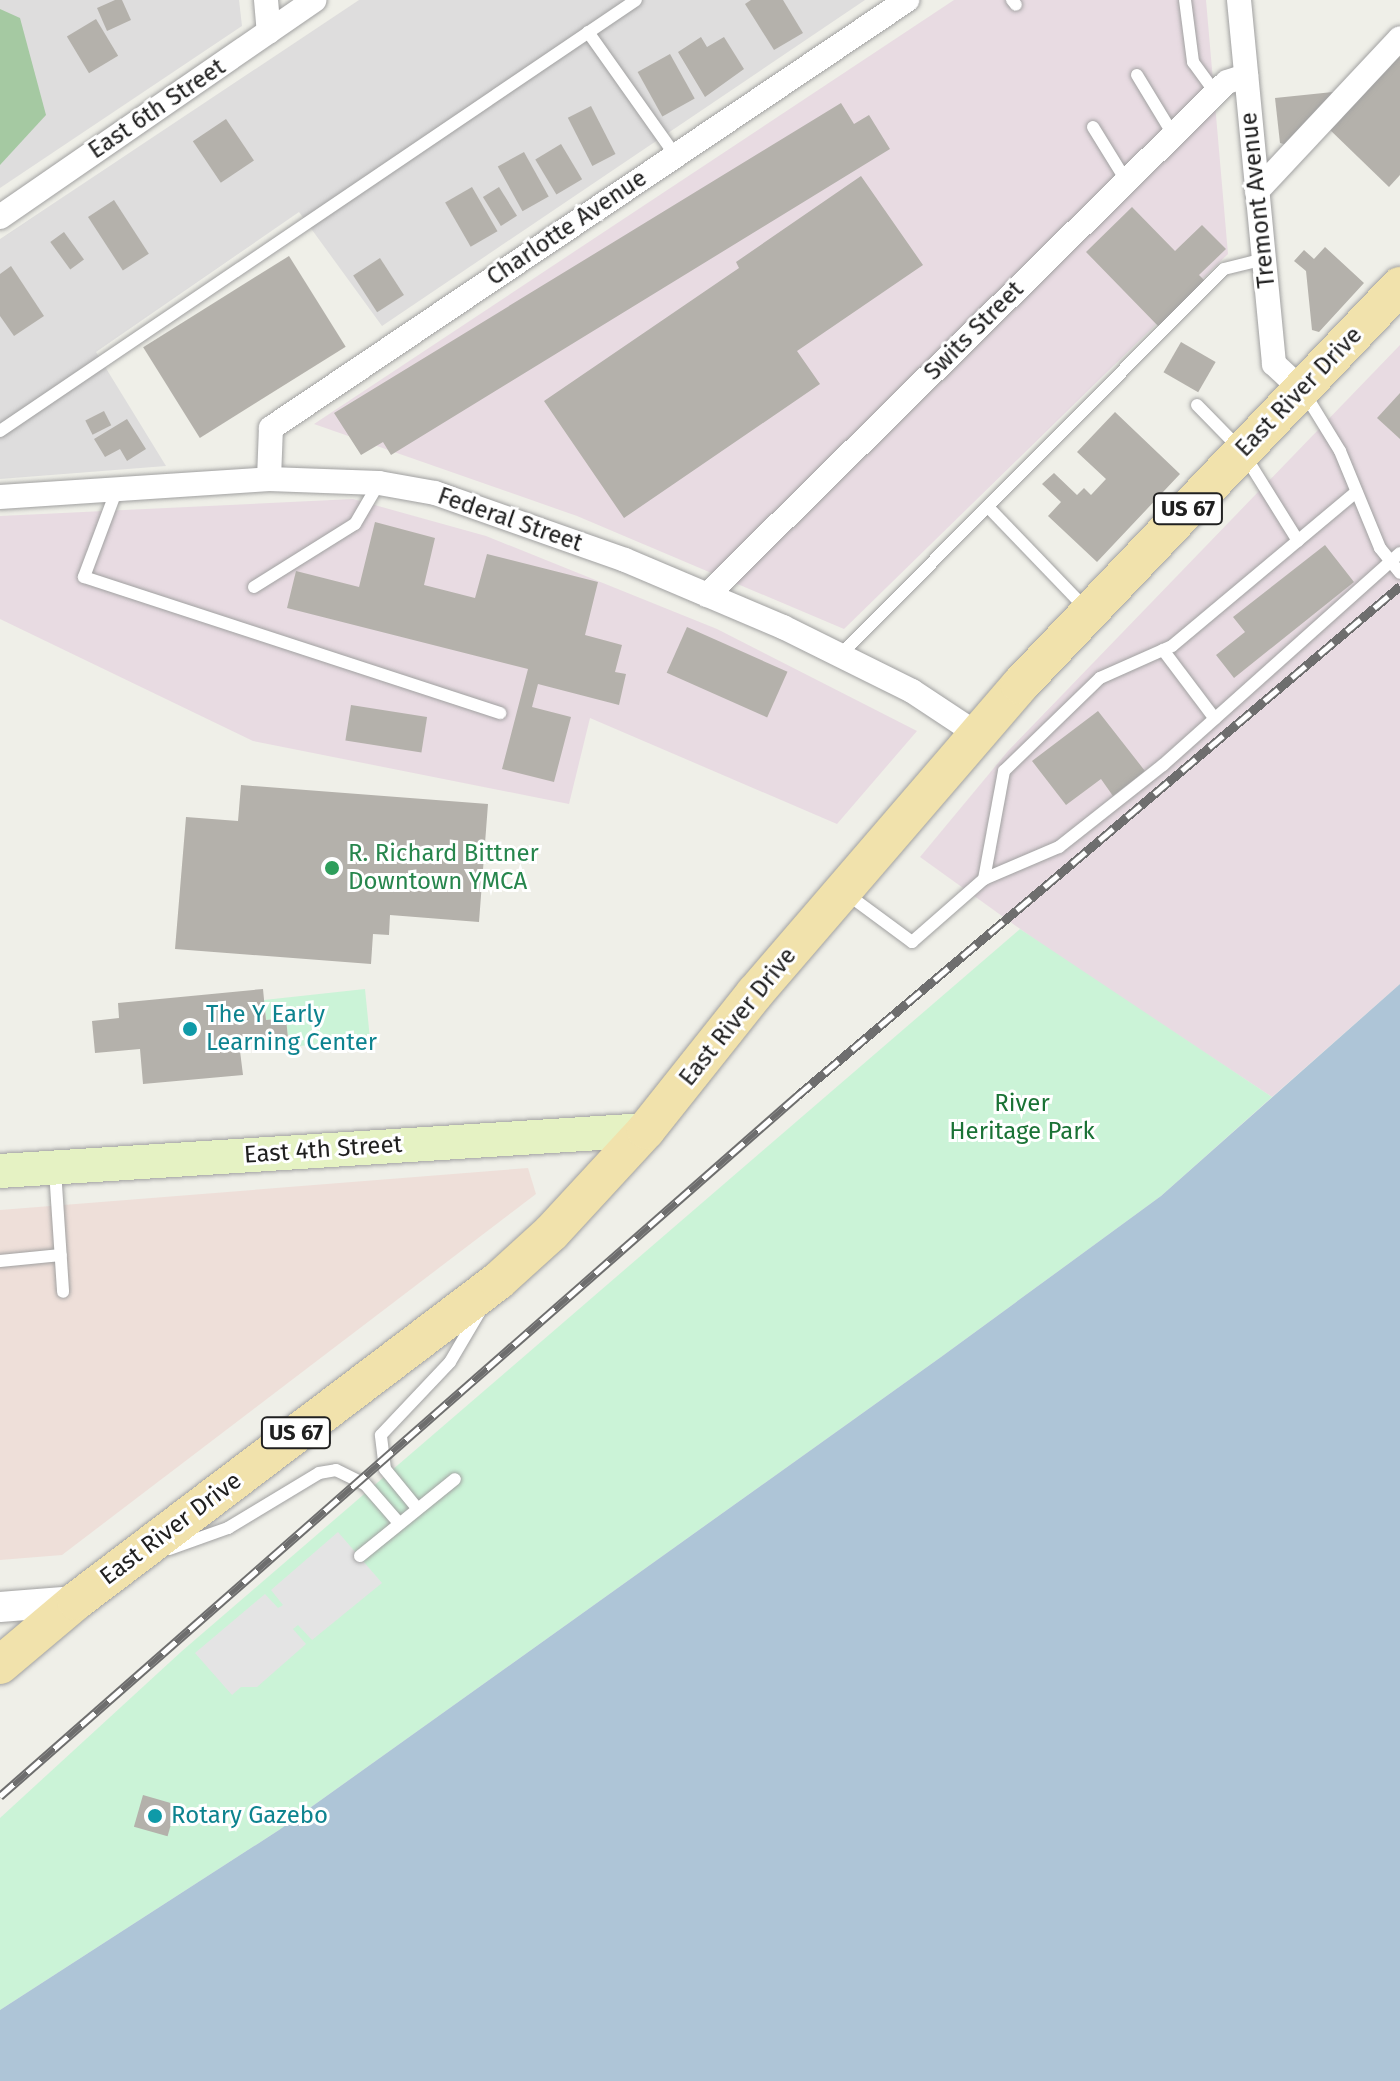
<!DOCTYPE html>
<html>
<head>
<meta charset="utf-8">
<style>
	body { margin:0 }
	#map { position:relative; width:1400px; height:2081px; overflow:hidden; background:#efefe8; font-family:"Fira Sans",sans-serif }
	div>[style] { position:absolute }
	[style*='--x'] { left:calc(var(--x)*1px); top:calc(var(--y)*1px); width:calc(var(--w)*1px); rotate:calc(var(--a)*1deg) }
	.residential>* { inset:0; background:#dedddd }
	.commercial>* { inset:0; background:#eedfd9 }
	.industrial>* { inset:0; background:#e8dbe2 }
	.forest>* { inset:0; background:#a5c9a2 }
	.park>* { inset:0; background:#cbf3d7 }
	.parking>* { inset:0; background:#e4e4e4 }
	.water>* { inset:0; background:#aec5d7 }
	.building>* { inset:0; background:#b4b1ab; transform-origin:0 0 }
	.roads { filter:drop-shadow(0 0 2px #a1a1a1) drop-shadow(0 0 2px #a1a1a1) }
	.service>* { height:12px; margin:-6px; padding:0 6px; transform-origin:6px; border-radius:6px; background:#fff }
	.minor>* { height:24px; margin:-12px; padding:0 12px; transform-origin:12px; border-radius:12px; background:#fff }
	.tertiary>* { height:30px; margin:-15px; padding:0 15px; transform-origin:15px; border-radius:15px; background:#fff }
	.secondary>* { height:34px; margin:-17px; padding:0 17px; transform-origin:17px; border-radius:17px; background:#e5f2c3 }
	.primary>* { height:38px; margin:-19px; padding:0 19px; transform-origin:19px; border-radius:19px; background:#f1e2ac }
	.rail>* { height:9px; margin-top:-4.5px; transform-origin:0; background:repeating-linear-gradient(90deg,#fff 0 18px,#6e6e6e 0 36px); box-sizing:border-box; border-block:2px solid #6e6e6e }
	.dots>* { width:22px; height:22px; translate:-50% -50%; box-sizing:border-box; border:4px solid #fff; border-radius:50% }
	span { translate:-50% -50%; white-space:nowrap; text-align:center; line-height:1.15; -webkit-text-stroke:6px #fff; paint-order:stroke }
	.shield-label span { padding:2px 6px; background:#fff; border:2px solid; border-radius:6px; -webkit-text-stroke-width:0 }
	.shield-label { font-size:22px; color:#202020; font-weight:700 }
	.street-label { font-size:24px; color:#202020 }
	.leisure-label { font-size:24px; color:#27864d }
	.left { translate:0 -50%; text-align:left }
	.culture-label { font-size:24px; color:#0d838f }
	.park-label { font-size:24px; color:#1a7235 }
</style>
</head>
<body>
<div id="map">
	<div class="residential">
		<i style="clip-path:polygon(0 0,239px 0,242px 26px,0 188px)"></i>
		<i style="clip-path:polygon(359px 0,865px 0,382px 326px,299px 212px,96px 352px,166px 466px,0 479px,0 239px)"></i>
	</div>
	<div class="commercial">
		<i style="clip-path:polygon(528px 1168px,536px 1194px,62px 1555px,0 1560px,0 1210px)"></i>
	</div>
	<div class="industrial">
		<i style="clip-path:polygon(954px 0,1206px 0,1228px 254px,844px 629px,577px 516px,314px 424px)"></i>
		<i style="clip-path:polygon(1400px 345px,1400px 984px,1272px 1097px,1055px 954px,920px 857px,1008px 751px)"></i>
		<i style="clip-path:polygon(353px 499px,486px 536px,717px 629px,917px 731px,837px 824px,590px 718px,569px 804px,253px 741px,0 619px,0 516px)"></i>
	</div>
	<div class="forest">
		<i style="clip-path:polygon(0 9px,20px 18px,46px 115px,0 165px)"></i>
	</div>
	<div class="park">
		<i style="clip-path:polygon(1020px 929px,1272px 1097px,1161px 1196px,941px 1357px,279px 1830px,0 2010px,0 1818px,182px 1651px)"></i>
		<i style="clip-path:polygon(365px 989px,370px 1039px,289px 1047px,286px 1018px,266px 1020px,264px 1000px)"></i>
	</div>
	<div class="parking">
		<i style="clip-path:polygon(338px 1532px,382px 1583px,312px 1640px,298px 1625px,293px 1629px,306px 1644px,257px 1687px,241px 1687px,232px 1695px,195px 1653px,265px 1594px,278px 1608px,283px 1605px,271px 1590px)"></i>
	</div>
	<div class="water">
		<i style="clip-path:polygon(1400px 984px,1400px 2081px,0 2081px,0 2010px,279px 1830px,941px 1357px,1161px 1196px)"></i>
	</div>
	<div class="building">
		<i style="clip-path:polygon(115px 0,122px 0,131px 20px,107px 31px,97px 8px)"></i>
		<i style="clip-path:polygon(751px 0,783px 0,803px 33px,774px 50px,745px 4px)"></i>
		<i style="left:96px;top:19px;width:43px;height:34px;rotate:59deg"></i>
		<i style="clip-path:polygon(701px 37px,707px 47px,724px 37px,744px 69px,705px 97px,678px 52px)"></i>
		<i style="clip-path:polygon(1400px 52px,1400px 175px,1389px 187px,1327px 127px)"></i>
		<i style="left:670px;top:54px;width:51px;height:37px;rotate:61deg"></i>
		<i style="clip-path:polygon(1333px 92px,1334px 97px,1287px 145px,1280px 143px,1275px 98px)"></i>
		<i style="clip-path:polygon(841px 103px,854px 124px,869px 115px,890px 149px,391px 455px,383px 442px,361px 455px,334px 413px)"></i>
		<i style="left:591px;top:106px;width:54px;height:26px;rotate:63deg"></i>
		<i style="left:226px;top:119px;width:50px;height:40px;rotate:56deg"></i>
		<i style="left:561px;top:144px;width:41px;height:30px;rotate:59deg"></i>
		<i style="left:524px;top:152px;width:51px;height:30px;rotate:61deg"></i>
		<i style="clip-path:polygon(861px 176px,923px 265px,797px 351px,820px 384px,624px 518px,544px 401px,739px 268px,736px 262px)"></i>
		<i style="left:472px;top:187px;width:51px;height:31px;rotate:60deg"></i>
		<i style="left:499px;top:187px;width:34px;height:19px;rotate:58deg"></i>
		<i style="left:114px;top:200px;width:64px;height:31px;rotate:57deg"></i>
		<i style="clip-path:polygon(1132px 207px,1175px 251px,1202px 225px,1226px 249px,1199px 275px,1207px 283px,1160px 328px,1086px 252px)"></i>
		<i style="left:64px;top:232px;width:34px;height:17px;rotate:54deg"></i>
		<i style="clip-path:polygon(1325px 247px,1364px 283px,1319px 332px,1312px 330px,1306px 271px,1294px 261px,1304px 250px,1314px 259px)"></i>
		<i style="left:289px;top:256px;width:107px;height:172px;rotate:58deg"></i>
		<i style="left:380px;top:258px;width:44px;height:32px;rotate:57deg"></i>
		<i style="clip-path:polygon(11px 266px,44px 316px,14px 336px,0 316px,0 274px)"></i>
		<i style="left:1181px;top:342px;width:40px;height:35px;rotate:30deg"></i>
		<i style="clip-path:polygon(1400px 393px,1400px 439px,1377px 418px)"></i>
		<i style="left:104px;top:411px;width:16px;height:21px;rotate:63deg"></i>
		<i style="clip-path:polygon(1115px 412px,1180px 474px,1097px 562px,1048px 516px,1061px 502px,1042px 484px,1054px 473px,1077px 495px,1084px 488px,1091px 495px,1106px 479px,1077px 452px)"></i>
		<i style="clip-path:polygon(127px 419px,146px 449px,127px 461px,120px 449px,105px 457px,94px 439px)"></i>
		<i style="clip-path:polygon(375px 522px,435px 538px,424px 585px,475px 598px,487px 554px,598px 582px,585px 635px,622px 645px,615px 672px,626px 674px,619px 705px,538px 684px,532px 707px,571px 717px,554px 782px,502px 769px,528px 669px,287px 608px,296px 571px,359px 587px)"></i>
		<i style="clip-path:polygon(1325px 545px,1354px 582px,1234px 678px,1216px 655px,1245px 632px,1233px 617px)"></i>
		<i style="left:687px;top:627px;width:110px;height:50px;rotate:24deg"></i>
		<i style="left:351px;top:705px;width:77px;height:36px;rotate:9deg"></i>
		<i style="clip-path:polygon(1098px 711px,1145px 771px,1113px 796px,1101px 779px,1066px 805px,1032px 761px)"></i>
		<i style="clip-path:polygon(241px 785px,488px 804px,479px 922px,390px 915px,389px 935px,373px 934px,371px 964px,175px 949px,186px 817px,238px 821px)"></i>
		<i style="clip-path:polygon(263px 989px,266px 1020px,286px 1018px,288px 1038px,239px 1043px,243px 1075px,143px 1084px,140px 1049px,95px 1053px,92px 1021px,119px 1018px,118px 1003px)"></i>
		<i style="left:143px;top:1795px;width:35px;height:33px;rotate:16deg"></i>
	</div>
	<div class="roads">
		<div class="service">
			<i style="--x:1012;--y:0;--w:6;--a:51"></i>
			<i style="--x:1185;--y:0;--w:63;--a:82.6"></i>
			<i style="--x:1193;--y:62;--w:39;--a:54"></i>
			<i style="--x:588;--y:32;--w:151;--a:54.7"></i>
			<i style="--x:1137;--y:75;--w:71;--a:58.8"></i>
			<i style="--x:1093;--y:127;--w:65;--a:58.3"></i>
			<i style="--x:1305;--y:394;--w:67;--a:58.4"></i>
			<i style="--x:1340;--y:451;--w:105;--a:67.6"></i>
			<i style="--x:1380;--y:548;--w:32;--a:51"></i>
			<i style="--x:1197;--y:405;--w:64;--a:45.6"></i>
			<i style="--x:1242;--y:451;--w:106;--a:58.1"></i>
			<i style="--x:0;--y:431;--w:768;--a:-34.12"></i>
			<i style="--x:117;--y:489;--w:94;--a:110.6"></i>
			<i style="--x:84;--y:577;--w:438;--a:18.1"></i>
			<i style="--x:988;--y:507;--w:143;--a:46.1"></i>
			<i style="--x:254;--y:587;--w:119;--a:-32"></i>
			<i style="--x:355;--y:524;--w:48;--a:-59.7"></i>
			<i style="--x:1163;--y:650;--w:86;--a:53"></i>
			<i style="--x:840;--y:655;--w:544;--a:-45.15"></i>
			<i style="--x:1224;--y:269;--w:41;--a:-14"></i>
			<i style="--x:984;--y:879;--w:110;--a:-79.5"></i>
			<i style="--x:1004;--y:771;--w:134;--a:-44.1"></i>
			<i style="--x:1100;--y:678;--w:79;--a:-24"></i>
			<i style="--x:1172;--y:646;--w:240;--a:-39.9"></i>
			<i style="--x:847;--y:894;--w:81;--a:36.4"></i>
			<i style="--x:912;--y:942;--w:96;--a:-41.2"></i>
			<i style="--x:984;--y:879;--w:82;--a:-23.1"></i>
			<i style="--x:1059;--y:847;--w:132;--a:-38.3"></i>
			<i style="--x:1163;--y:765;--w:318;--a:-41.8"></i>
			<i style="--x:55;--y:1170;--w:122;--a:86.2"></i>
			<i style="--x:0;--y:1261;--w:61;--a:-5.6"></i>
			<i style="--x:417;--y:1508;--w:50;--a:-129.4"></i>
			<i style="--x:385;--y:1469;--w:34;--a:-97"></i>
			<i style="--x:381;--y:1435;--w:100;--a:-46.6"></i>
			<i style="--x:450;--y:1362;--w:59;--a:-59.5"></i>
			<i style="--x:169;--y:1549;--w:63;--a:-19.6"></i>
			<i style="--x:228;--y:1528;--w:106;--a:-31.1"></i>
			<i style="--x:319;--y:1473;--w:17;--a:-10"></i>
			<i style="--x:336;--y:1470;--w:32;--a:26"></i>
			<i style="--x:365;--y:1484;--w:52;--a:48.9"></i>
			<i style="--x:360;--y:1556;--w:122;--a:-39"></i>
		</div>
		<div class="minor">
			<i style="--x:266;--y:0;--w:32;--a:85"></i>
			<i style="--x:1239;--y:0;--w:366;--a:84.5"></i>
			<i style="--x:1274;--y:364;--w:35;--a:43"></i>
			<i style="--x:1257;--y:191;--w:209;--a:-46.9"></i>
			<i style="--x:0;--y:217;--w:382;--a:-34.6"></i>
			<i style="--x:269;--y:479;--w:51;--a:-87.8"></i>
			<i style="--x:271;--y:428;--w:767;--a:-33.94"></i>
			<i style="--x:0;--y:497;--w:270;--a:-3.8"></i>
			<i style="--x:269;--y:479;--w:110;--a:2.1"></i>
			<i style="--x:379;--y:483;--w:57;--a:10.1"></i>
			<i style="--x:435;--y:493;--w:201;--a:19.4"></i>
			<i style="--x:625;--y:560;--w:172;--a:23"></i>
			<i style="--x:783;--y:627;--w:144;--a:26.4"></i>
			<i style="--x:912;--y:691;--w:78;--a:33.5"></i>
			<i style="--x:707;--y:595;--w:730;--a:-44.61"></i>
			<i style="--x:1227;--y:82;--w:20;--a:-18"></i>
		</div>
		<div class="tertiary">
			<i style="--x:0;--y:1607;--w:76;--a:-4.5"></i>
		</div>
		<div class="secondary">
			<i style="--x:0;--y:1171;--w:647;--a:-3.63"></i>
		</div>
		<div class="primary">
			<i style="--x:0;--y:1665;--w:99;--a:-40.1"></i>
			<i style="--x:76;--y:1601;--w:530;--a:-37.17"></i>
			<i style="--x:498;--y:1281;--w:72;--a:-42.2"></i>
			<i style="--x:551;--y:1233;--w:140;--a:-47.3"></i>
			<i style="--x:646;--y:1130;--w:175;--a:-51.5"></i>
			<i style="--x:755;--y:993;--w:406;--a:-49.3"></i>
			<i style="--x:1020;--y:685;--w:551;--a:-46.4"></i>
		</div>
	</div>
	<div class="rail">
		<i style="--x:0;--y:1796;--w:1061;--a:-41.29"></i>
		<i style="--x:797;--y:1096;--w:790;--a:-40.22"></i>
	</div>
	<div class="dots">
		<i style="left:332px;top:868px;background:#2e9e5b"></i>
		<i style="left:190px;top:1029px;background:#0f9aa8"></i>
		<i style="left:155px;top:1816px;background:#0f9aa8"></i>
	</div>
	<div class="shield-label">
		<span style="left:1188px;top:509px">US 67</span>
		<span style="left:296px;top:1433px">US 67</span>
	</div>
	<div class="street-label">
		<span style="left:157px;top:109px;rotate:-34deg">East 6th Street</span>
		<span style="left:1258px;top:200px;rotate:-96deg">Tremont Avenue</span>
		<span style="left:567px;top:228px;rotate:-34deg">Charlotte Avenue</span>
		<span style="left:974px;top:331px;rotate:-45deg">Swits Street</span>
		<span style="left:1299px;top:392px;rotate:-46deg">East River Drive</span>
		<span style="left:510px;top:520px;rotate:19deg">Federal Street</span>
		<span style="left:738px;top:1017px;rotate:-51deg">East River Drive</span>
		<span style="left:323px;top:1150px;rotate:-4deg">East 4th Street</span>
		<span style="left:171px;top:1529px;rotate:-37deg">East River Drive</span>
	</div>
	<div class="leisure-label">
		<span class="left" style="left:348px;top:868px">R. Richard Bittner<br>Downtown YMCA</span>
	</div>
	<div class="culture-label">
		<span class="left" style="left:206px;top:1029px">The Y Early<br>Learning Center</span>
		<span class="left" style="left:171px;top:1816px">Rotary Gazebo</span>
	</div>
	<div class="park-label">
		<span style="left:1022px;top:1118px">River<br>Heritage Park</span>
	</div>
</div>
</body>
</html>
